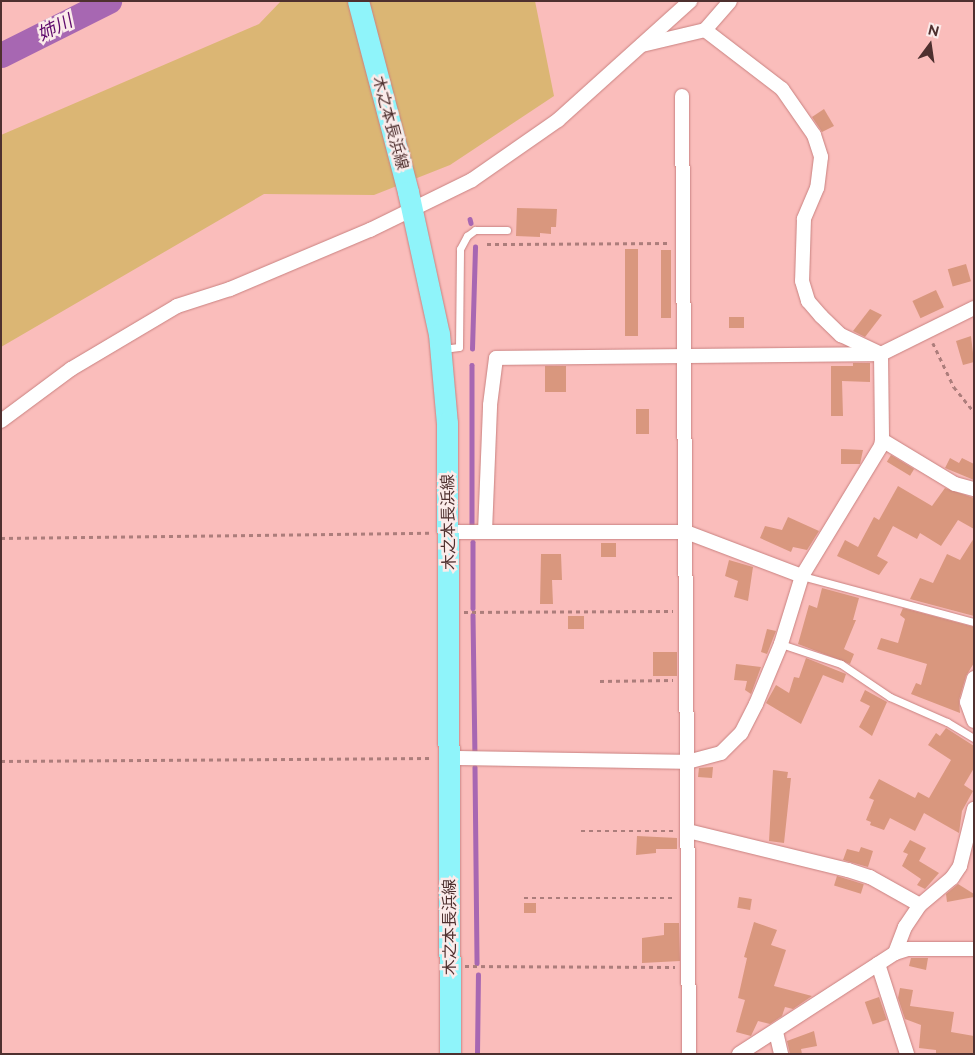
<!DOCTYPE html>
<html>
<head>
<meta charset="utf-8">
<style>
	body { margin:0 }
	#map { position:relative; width:975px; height:1055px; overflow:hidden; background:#fabdbb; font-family:Raleway,"Noto Sans JP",sans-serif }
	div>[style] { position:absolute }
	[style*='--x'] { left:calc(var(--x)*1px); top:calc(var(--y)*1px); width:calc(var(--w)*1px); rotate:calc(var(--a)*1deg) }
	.green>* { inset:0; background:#dbb674 }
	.stream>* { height:4.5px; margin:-2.25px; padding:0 2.25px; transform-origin:2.25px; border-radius:2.25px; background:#a767b2 }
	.river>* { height:25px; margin:-12.5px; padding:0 12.5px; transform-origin:12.5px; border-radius:12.5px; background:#a767b2 }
	.building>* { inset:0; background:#d9977e; transform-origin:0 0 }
	.path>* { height:2.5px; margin-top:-1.25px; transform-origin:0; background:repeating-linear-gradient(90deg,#ac7d7b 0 4px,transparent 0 8px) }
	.roads { filter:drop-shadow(0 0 1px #c98280) drop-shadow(0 0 1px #c98280) }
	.service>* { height:7px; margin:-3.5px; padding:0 3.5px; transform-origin:3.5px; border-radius:3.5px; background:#fff }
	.minor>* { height:14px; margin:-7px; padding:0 7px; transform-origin:7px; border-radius:7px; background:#fff }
	.primary>* { height:21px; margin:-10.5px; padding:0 10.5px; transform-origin:10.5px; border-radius:10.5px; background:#8ff4fa }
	span { translate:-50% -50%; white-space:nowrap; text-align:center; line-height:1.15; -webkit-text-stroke:5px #fbebea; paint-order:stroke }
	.street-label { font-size:16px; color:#4e302f }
	.water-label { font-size:18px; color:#5f0a6c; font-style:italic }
	.frame { position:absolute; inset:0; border:2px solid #4e302f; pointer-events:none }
	.north { position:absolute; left:905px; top:20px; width:50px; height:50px; -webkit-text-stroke:4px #fbebea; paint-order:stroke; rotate:14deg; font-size:14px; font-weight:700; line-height:20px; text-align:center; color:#4e302f }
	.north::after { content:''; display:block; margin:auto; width:18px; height:22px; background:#4e302f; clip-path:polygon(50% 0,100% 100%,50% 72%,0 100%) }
</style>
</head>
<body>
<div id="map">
	<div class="green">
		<i style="clip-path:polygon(281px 1px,535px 1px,554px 96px,450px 165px,374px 195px,264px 194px,1px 347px,1px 135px,259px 24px)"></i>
	</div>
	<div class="stream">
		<i style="--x:470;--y:219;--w:4;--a:76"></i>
		<i style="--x:472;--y:349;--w:102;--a:-88.3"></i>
		<i style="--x:472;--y:365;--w:160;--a:90"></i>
		<i style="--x:473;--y:542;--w:66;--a:90"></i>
		<i style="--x:473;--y:615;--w:137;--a:89.2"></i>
		<i style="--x:475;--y:767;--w:196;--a:89.4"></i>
		<i style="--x:477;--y:1054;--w:79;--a:-89.3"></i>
	</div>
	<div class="river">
		<i style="--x:1;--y:55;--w:121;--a:-26.6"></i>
	</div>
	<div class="building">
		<i style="clip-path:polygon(824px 109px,834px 126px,822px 132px,812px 117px)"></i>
		<i style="clip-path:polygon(517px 208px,557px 209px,556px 227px,551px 227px,551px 234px,540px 233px,540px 237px,516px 236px)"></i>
		<i style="left:625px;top:249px;width:13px;height:87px"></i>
		<i style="left:661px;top:250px;width:10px;height:68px"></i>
		<i style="left:966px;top:264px;width:18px;height:19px;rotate:74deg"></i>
		<i style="left:936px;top:290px;width:19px;height:26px;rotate:65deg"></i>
		<i style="clip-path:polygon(870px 309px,882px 315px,865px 337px,853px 331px)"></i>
		<i style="left:729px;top:317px;width:15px;height:11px"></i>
		<i style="clip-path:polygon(971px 336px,974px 362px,963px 365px,956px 341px)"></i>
		<i style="clip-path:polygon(853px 363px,870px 363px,870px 382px,842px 381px,843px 416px,831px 416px,831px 366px,853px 366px)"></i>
		<i style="left:545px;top:366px;width:21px;height:26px"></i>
		<i style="left:636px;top:409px;width:13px;height:25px"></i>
		<i style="clip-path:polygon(841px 449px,863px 450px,860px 464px,841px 464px)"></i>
		<i style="left:891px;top:455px;width:27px;height:8px;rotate:31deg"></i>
		<i style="clip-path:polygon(950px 458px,959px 463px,962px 458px,974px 464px,974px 480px,945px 468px)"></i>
		<i style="clip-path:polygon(898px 486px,932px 506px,945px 488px,974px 498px,974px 529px,958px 520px,941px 546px,920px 533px,917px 539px,893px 526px,877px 556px,888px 562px,879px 575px,837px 556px,845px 540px,858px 547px,874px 517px,879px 520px)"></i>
		<i style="clip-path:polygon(788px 517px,819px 531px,807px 550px,793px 547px,791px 552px,760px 538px,765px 526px,782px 530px)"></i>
		<i style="clip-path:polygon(974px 538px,974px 616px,910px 599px,920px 578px,933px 583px,947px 554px,960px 560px)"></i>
		<i style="left:601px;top:543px;width:15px;height:14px"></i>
		<i style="clip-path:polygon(541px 554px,561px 554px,562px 580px,552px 580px,553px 604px,540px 604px)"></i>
		<i style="clip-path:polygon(729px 560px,753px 567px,748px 601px,734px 597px,738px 581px,725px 576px)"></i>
		<i style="clip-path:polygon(822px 588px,859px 598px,853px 620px,856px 620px,844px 649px,854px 654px,850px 664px,798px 644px,809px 605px,817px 608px)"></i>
		<i style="clip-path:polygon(903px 608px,974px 627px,974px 663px,966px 676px,959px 700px,960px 713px,911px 694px,916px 683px,921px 685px,927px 664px,877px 649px,881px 638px,898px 643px,905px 619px,900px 615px)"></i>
		<i style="left:568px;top:616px;width:16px;height:13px"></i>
		<i style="clip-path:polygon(767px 629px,776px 631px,767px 654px,761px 652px)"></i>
		<i style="left:653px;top:652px;width:24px;height:24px"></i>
		<i style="clip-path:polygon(806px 658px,846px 674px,843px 683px,823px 675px,801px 724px,766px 703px,776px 685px,789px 693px,794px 677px,799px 678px)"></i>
		<i style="clip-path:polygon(736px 664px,761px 667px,751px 694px,745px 690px,747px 681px,734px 680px)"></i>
		<i style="clip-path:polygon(865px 690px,887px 702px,872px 736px,859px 727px,870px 706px,860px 701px)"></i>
		<i style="clip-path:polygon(946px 728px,974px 746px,974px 768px,964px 785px,973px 791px,962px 811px,959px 833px,924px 813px,915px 831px,890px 818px,884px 830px,870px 825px,871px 822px,866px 820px,874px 800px,869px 798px,879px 779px,915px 798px,918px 792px,929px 798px,951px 760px,928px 745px,936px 733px,940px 736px)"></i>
		<i style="clip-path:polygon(713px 767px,712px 778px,698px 777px,699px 768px)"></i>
		<i style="clip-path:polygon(773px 770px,788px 772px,787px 778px,791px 778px,784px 843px,769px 841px)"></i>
		<i style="clip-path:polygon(637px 836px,677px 838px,677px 849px,656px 849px,656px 853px,636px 855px)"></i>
		<i style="clip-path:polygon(910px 840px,926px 848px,919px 861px,939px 873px,925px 889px,917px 885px,921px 879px,902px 866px,908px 854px,903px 852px)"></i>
		<i style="clip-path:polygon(861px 847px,873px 851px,868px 867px,843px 860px,847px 849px,859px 852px)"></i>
		<i style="left:837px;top:876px;width:28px;height:10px;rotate:17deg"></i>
		<i style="clip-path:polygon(958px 884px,974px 894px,974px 897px,947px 902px,946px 894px)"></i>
		<i style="left:739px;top:897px;width:13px;height:11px;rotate:9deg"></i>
		<i style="left:524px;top:903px;width:12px;height:10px"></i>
		<i style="clip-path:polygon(754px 922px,777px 930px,771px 945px,786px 950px,774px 986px,812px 996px,793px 1009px,785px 1007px,782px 1016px,770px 1024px,758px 1021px,751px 1036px,736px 1032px,745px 1000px,738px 998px,747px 958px,744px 957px)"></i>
		<i style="clip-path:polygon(664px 923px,679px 923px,680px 961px,642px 963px,642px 938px,664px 935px)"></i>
		<i style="clip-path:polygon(911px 958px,928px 958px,926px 970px,909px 966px)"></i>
		<i style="clip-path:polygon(900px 988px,913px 990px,910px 1006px,954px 1012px,951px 1032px,974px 1036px,974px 1054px,936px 1054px,936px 1050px,919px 1048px,921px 1025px,905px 1019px,898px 998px)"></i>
		<i style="left:879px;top:997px;width:24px;height:15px;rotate:71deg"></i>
		<i style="clip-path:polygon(814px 1031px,817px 1046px,801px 1049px,802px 1054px,790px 1054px,787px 1041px)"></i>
	</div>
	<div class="path">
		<i style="--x:487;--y:244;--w:182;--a:-0.3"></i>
		<i style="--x:933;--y:343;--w:49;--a:64.5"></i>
		<i style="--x:954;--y:387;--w:32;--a:51"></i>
		<i style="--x:1;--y:538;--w:429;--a:-0.7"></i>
		<i style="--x:464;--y:612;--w:209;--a:-0.3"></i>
		<i style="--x:600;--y:681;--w:73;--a:-0.8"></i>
		<i style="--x:1;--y:761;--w:431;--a:-0.4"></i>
		<i style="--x:581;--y:831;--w:93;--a:0"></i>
		<i style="--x:524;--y:898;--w:150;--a:0"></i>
		<i style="--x:465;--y:966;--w:210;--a:0.3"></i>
	</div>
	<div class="roads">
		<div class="service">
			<i style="--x:443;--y:349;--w:16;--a:-7"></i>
			<i style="--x:459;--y:347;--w:98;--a:-89.4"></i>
			<i style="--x:460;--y:249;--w:15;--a:-62"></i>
			<i style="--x:467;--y:236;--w:10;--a:-37"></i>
			<i style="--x:475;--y:230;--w:32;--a:0"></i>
			<i style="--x:802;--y:576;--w:178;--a:15"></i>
			<i style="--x:781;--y:644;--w:63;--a:18.4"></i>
			<i style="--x:841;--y:664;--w:59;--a:34"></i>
			<i style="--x:890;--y:697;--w:62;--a:23.7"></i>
			<i style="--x:947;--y:722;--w:31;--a:31"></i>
		</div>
		<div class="minor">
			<i style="--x:705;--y:30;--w:38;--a:-49"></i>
			<i style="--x:642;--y:45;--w:65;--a:-13.4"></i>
			<i style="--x:705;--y:30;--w:97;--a:37.5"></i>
			<i style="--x:782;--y:89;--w:56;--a:55.2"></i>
			<i style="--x:814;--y:135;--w:23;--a:72"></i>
			<i style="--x:821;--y:157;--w:31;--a:97"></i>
			<i style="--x:817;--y:188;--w:34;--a:113"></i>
			<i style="--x:804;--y:219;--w:62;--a:91.8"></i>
			<i style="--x:802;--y:281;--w:21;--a:73"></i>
			<i style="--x:808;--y:301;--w:20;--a:49"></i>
			<i style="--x:821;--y:316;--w:28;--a:44"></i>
			<i style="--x:841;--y:335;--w:44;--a:25.4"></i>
			<i style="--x:881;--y:354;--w:86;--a:89.3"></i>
			<i style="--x:882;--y:440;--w:6;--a:99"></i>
			<i style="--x:881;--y:446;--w:152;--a:121.3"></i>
			<i style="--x:682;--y:96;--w:958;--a:89.58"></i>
			<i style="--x:1;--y:421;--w:87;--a:-36.6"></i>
			<i style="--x:71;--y:369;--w:123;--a:-30.7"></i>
			<i style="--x:177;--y:306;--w:56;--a:-17.8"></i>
			<i style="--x:230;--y:289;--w:152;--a:-22.9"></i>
			<i style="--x:370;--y:230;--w:114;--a:-26.1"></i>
			<i style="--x:472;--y:180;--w:105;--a:-34.9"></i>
			<i style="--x:558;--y:120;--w:178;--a:-42"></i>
			<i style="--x:882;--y:440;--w:85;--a:31.1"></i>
			<i style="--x:955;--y:484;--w:20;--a:15"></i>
			<i style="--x:449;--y:532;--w:237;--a:0"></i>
			<i style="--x:686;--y:532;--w:124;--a:20.8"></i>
			<i style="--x:802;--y:576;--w:71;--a:107.2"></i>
			<i style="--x:781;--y:644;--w:65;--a:112.6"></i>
			<i style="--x:756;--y:704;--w:33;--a:117"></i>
			<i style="--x:741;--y:733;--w:28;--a:135"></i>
			<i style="--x:721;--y:753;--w:34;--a:165"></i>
			<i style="--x:688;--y:762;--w:237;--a:-179"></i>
			<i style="--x:485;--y:532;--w:127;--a:-87.7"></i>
			<i style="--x:490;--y:405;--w:47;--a:-82.7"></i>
			<i style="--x:496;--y:358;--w:385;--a:-0.6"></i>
			<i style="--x:881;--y:354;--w:104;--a:-26.3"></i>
			<i style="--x:974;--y:678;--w:25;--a:106"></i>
			<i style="--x:967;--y:702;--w:20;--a:70"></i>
			<i style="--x:688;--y:831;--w:165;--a:13.7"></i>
			<i style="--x:848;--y:870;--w:23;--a:18"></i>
			<i style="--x:870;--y:877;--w:57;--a:29.2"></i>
			<i style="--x:920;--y:905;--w:42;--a:-40.2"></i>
			<i style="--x:952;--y:878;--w:14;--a:-56"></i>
			<i style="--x:960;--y:866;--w:59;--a:-76.2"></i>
			<i style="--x:895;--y:953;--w:28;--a:-69"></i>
			<i style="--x:905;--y:927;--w:27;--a:-56"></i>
			<i style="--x:878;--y:964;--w:95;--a:72.1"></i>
			<i style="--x:776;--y:1032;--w:23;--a:77"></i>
			<i style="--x:739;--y:1054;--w:186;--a:-32.9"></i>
			<i style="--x:895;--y:953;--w:14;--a:-17"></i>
			<i style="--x:908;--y:949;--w:66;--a:0"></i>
		</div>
		<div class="primary">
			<i style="--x:358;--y:1;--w:197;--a:75.3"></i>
			<i style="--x:408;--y:192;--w:145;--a:77.7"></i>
			<i style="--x:439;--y:334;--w:89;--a:84.9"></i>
			<i style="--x:447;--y:423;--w:631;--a:89.73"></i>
		</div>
	</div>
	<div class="street-label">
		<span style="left:390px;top:123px;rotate:75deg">木之本長浜線</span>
		<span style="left:449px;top:522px;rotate:-91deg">木之本長浜線</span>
		<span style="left:450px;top:927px;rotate:-90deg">木之本長浜線</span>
	</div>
	<div class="water-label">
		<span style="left:55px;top:28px;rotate:-26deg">姉川</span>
	</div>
	<div class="frame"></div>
	<div class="north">N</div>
</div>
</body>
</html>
